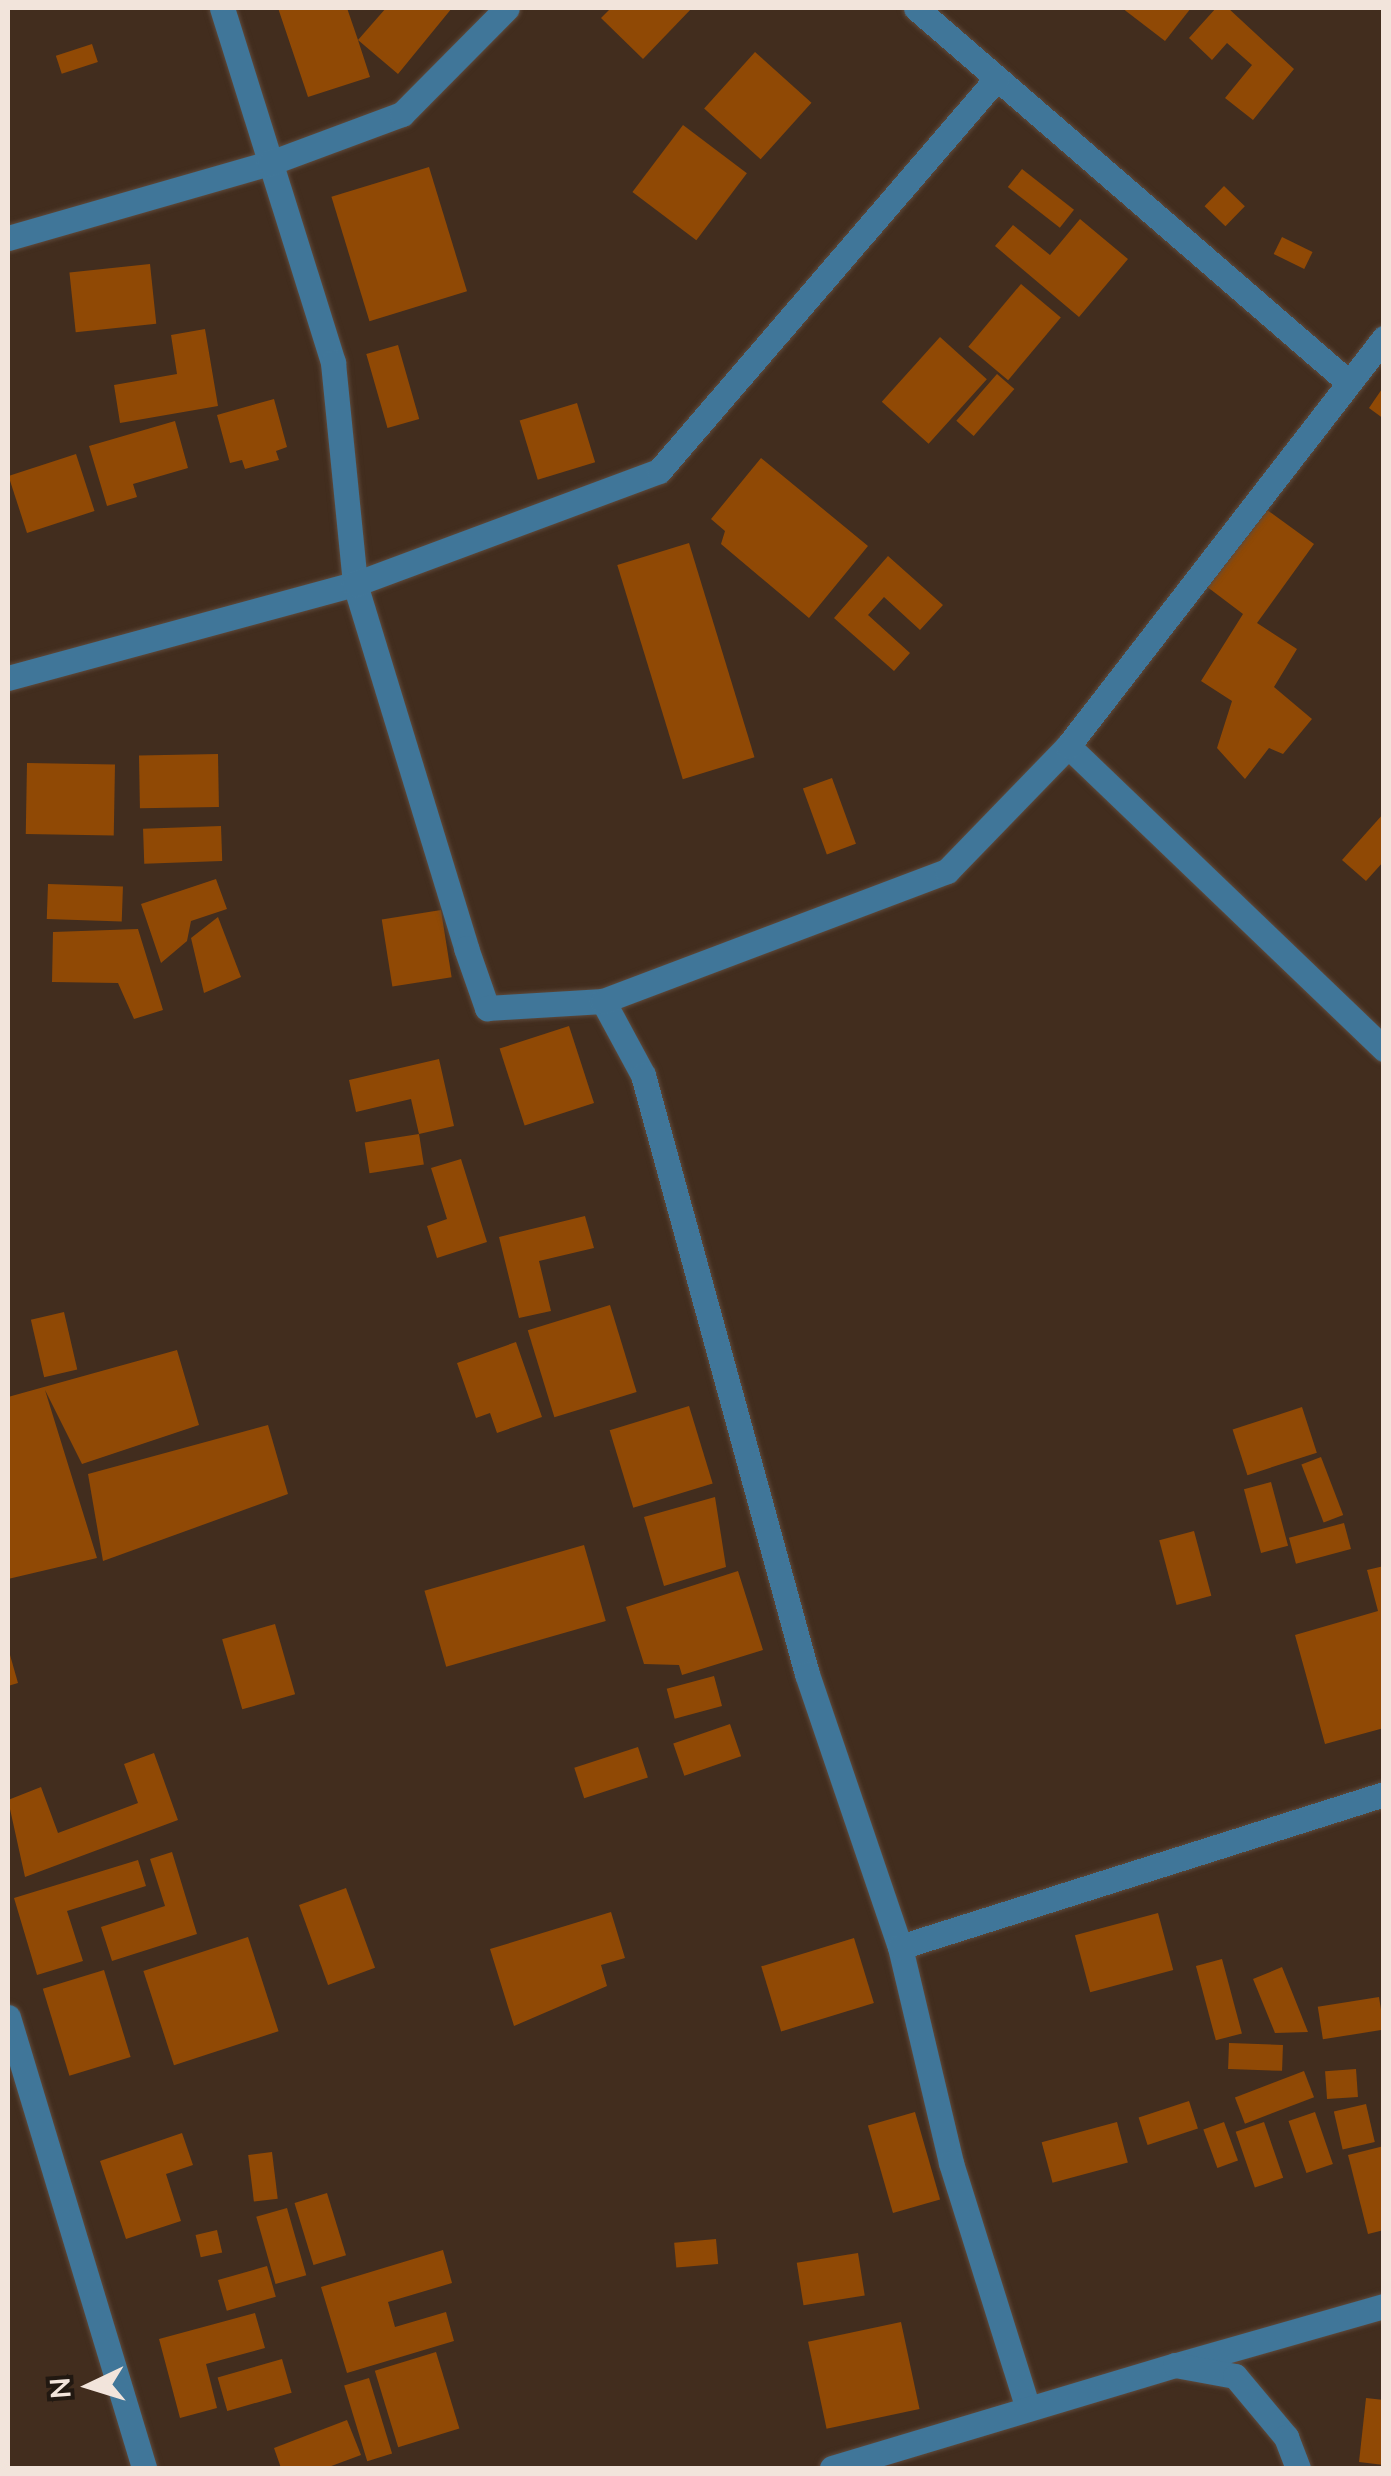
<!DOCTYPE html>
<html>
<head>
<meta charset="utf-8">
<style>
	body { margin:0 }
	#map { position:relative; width:1391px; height:2476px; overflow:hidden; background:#422d1e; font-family:Mulish,sans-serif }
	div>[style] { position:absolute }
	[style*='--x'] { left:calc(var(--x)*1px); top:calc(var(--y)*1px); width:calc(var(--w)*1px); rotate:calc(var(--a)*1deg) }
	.building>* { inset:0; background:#904905; transform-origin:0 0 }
	.roads { filter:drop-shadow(0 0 2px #5e4a3c) drop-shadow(0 0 2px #5e4a3c) }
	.minor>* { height:25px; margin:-12.5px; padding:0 12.5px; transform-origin:12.5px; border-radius:12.5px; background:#407699 }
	span { translate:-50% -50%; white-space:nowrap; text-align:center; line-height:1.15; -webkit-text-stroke:9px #211811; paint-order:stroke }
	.frame { position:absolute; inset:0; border:10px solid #f2e4db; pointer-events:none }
	.north { position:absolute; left:40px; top:2336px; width:100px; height:100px; -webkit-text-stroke:8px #211811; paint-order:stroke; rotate:266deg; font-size:28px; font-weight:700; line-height:40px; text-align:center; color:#f2e4db }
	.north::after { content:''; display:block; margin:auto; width:35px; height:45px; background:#f2e4db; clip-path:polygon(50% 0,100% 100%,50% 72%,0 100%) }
</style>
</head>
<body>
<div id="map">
	<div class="building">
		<i style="clip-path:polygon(278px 8px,347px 8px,358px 40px,386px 8px,452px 8px,398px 74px,358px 40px,370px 77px,308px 97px)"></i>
		<i style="clip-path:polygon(611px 8px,692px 8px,643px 59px,601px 18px)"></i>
		<i style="clip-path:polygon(1122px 8px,1191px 8px,1165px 41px)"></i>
		<i style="clip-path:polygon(1216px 8px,1228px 8px,1294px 69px,1253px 120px,1225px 98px,1252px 65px,1227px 43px,1212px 60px,1189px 38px)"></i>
		<i style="left:92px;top:44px;width:19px;height:38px;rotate:72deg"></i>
		<i style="left:755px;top:52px;width:76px;height:76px;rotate:42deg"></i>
		<i style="left:683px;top:125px;width:80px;height:84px;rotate:37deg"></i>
		<i style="left:429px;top:167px;width:130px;height:102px;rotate:73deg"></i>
		<i style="left:1022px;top:169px;width:66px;height:23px;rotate:38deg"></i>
		<i style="left:1224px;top:186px;width:29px;height:28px;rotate:44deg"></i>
		<i style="clip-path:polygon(1080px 219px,1128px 259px,1079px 317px,995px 246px,1013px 225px,1050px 255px)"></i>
		<i style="left:1282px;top:237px;width:34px;height:19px;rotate:26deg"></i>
		<i style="left:150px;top:264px;width:60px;height:81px;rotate:84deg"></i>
		<i style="left:1021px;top:284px;width:52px;height:82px;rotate:40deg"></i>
		<i style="clip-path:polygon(205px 329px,218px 406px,120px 423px,114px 385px,177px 374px,171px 335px)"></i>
		<i style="left:940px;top:337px;width:63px;height:87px;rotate:42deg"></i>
		<i style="left:398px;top:345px;width:77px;height:33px;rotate:74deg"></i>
		<i style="left:997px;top:374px;width:23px;height:62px;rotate:41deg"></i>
		<i style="clip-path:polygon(1384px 386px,1384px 419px,1369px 408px)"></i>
		<i style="clip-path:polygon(274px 399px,287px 447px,276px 451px,279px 460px,245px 469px,242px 460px,230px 463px,217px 415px)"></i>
		<i style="left:577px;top:403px;width:62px;height:60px;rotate:73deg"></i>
		<i style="clip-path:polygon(175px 421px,188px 468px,133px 484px,137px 497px,107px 506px,89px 446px)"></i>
		<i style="left:76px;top:454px;width:60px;height:71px;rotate:72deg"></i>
		<i style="clip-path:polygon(761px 458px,868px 546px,809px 618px,721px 544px,725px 531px,711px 519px)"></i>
		<i style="clip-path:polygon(1263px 507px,1314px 544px,1257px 623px,1297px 649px,1274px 687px,1312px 719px,1283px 754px,1269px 748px,1245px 779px,1217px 748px,1232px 701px,1201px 681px,1243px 614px,1206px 586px)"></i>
		<i style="left:689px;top:543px;width:224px;height:75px;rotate:73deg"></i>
		<i style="clip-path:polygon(888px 556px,943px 605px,920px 630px,884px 597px,868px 615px,910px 653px,894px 671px,834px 618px)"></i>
		<i style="left:218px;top:754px;width:53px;height:79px;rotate:89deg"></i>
		<i style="left:27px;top:763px;width:88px;height:71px;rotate:1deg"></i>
		<i style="left:832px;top:778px;width:70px;height:31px;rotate:70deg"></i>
		<i style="clip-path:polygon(1384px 813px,1384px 861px,1366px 881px,1342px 860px)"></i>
		<i style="left:221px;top:826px;width:35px;height:78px;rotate:88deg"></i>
		<i style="clip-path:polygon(216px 879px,227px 909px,191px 921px,187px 941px,161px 963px,141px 904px)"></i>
		<i style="left:48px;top:884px;width:75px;height:35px;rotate:2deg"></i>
		<i style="left:441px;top:910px;width:68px;height:60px;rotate:81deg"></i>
		<i style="clip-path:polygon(218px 917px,241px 977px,204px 993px,191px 938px)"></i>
		<i style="clip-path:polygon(138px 929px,163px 1010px,134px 1019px,118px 983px,52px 982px,53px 932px)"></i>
		<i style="left:569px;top:1026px;width:81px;height:73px;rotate:72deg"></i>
		<i style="clip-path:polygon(439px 1059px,454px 1126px,419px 1134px,411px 1099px,356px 1112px,349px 1080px)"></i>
		<i style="left:419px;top:1134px;width:31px;height:55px;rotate:81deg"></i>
		<i style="clip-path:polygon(461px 1159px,487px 1242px,437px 1258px,427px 1226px,447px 1219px,431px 1168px)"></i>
		<i style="clip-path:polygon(585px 1216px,594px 1248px,539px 1261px,551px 1311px,519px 1318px,499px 1237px)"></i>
		<i style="left:610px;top:1305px;width:91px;height:86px;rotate:73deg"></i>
		<i style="left:64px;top:1312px;width:59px;height:34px;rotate:77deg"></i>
		<i style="clip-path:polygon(516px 1342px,542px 1417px,497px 1433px,490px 1413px,476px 1418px,457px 1363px)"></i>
		<i style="clip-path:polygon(177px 1350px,199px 1425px,82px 1464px,45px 1390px,97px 1558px,8px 1579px,8px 1397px)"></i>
		<i style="left:689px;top:1406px;width:81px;height:83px;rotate:73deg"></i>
		<i style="left:1302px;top:1407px;width:48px;height:73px;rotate:72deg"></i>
		<i style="clip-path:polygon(268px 1425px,288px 1494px,103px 1561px,88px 1474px)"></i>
		<i style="left:1321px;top:1457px;width:62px;height:21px;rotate:69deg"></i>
		<i style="left:1271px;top:1482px;width:66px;height:28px;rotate:75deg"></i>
		<i style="clip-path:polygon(715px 1497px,726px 1567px,664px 1586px,644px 1517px)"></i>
		<i style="left:1344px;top:1523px;width:27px;height:57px;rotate:75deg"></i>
		<i style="left:1194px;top:1531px;width:67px;height:36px;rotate:75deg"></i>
		<i style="left:584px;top:1545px;width:79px;height:166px;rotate:74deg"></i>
		<i style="clip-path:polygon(1384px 1566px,1384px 1728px,1325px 1744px,1295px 1635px,1378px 1611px,1367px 1570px)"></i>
		<i style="clip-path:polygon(738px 1571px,763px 1650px,682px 1675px,679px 1665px,644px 1664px,626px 1607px)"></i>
		<i style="left:275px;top:1624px;width:73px;height:55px;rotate:74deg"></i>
		<i style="clip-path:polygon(8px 1648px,18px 1683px,8px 1686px)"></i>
		<i style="left:714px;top:1676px;width:31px;height:49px;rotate:75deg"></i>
		<i style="left:730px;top:1724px;width:34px;height:60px;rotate:71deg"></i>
		<i style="left:638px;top:1747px;width:32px;height:67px;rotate:72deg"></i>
		<i style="clip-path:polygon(154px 1753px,178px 1820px,25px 1877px,8px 1800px,41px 1787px,58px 1833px,138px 1803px,124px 1764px)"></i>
		<i style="clip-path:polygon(172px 1852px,197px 1934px,112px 1961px,101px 1927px,165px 1906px,150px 1859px)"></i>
		<i style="clip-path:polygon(138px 1860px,146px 1886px,67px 1911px,83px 1961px,37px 1975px,14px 1898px)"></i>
		<i style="left:346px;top:1888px;width:85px;height:50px;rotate:70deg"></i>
		<i style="clip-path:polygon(611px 1912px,625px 1958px,601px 1965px,607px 1986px,514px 2026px,490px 1949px)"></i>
		<i style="left:1158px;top:1913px;width:59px;height:86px;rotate:75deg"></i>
		<i style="left:248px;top:1937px;width:99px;height:110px;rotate:72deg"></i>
		<i style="left:854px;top:1938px;width:68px;height:97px;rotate:73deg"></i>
		<i style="left:1222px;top:1959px;width:77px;height:27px;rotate:75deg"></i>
		<i style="clip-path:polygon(1282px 1967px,1308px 2032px,1275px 2033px,1253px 1979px)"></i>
		<i style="left:104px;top:1970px;width:91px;height:64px;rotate:73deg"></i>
		<i style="left:1379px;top:1997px;width:33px;height:62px;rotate:81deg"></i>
		<i style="left:1229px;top:2043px;width:54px;height:26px;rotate:2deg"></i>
		<i style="left:1356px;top:2069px;width:28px;height:31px;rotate:86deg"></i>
		<i style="left:1304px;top:2071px;width:28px;height:74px;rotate:69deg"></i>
		<i style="left:1189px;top:2101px;width:29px;height:53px;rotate:72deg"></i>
		<i style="left:1366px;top:2104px;width:39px;height:33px;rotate:77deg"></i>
		<i style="left:915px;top:2112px;width:91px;height:49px;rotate:74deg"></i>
		<i style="left:1315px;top:2112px;width:55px;height:28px;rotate:71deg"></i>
		<i style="left:1117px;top:2122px;width:42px;height:78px;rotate:75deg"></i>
		<i style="left:1224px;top:2122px;width:41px;height:22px;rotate:70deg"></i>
		<i style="left:1264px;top:2122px;width:59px;height:30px;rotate:71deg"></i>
		<i style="clip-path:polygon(182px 2133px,193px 2165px,166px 2174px,181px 2221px,126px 2239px,100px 2161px)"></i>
		<i style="clip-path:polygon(1384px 2146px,1384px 2230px,1368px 2234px,1348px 2155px)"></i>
		<i style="left:272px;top:2152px;width:47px;height:24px;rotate:83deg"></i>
		<i style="left:327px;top:2193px;width:65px;height:34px;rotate:73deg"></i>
		<i style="left:287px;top:2208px;width:70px;height:32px;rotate:74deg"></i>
		<i style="left:217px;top:2230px;width:23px;height:22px;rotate:77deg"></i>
		<i style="left:716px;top:2239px;width:25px;height:42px;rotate:85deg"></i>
		<i style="clip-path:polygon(443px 2250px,452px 2283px,388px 2302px,395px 2327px,446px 2312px,454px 2341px,347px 2373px,321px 2287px)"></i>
		<i style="left:858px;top:2253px;width:43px;height:62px;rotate:81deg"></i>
		<i style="left:267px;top:2266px;width:32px;height:51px;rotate:74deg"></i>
		<i style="clip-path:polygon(255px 2313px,265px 2348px,206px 2364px,217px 2408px,180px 2418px,159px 2339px)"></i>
		<i style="left:901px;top:2322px;width:89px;height:95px;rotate:78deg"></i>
		<i style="left:436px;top:2352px;width:80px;height:64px;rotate:73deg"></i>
		<i style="left:282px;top:2359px;width:35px;height:67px;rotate:74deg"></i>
		<i style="left:369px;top:2378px;width:79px;height:26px;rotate:73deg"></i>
		<i style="clip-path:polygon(1366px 2398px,1384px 2400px,1384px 2465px,1359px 2462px)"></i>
		<i style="clip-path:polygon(347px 2420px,361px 2455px,326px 2468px,281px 2468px,274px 2448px)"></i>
	</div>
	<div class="roads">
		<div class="minor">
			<i style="--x:222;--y:8;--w:372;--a:72.6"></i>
			<i style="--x:333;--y:363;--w:222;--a:84.3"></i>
			<i style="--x:355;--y:584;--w:381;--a:73"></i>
			<i style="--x:466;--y:948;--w:64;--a:70.7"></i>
			<i style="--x:487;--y:1008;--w:116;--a:-3.5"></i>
			<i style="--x:603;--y:1001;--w:84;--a:61.6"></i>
			<i style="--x:643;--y:1075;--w:621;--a:74.69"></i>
			<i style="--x:807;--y:1674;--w:288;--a:71.2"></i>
			<i style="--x:900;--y:1947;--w:222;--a:76.7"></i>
			<i style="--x:951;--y:2163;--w:251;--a:72.6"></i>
			<i style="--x:916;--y:8;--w:571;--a:40.88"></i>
			<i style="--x:8;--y:238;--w:273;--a:-16"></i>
			<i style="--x:270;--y:163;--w:141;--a:-20.4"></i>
			<i style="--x:402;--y:114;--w:149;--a:-45.3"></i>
			<i style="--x:8;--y:678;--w:360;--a:-15.2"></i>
			<i style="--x:355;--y:584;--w:324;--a:-20.4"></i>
			<i style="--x:659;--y:471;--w:518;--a:-49.3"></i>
			<i style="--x:1068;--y:746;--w:438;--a:43.8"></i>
			<i style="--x:603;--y:1001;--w:368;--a:-20.7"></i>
			<i style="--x:947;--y:871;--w:174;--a:-45.9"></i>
			<i style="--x:1068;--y:746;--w:516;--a:-52.24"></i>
			<i style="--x:900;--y:1947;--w:508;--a:-17.54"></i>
			<i style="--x:8;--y:2017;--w:471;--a:73.2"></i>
			<i style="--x:1180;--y:2364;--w:212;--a:-15.9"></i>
			<i style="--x:832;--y:2468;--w:358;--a:-16.7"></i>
			<i style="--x:1175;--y:2365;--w:61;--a:10.4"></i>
			<i style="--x:1235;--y:2376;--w:80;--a:50.1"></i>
			<i style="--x:1286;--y:2437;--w:33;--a:69"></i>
		</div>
	</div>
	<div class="frame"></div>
	<div class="north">N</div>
</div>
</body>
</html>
